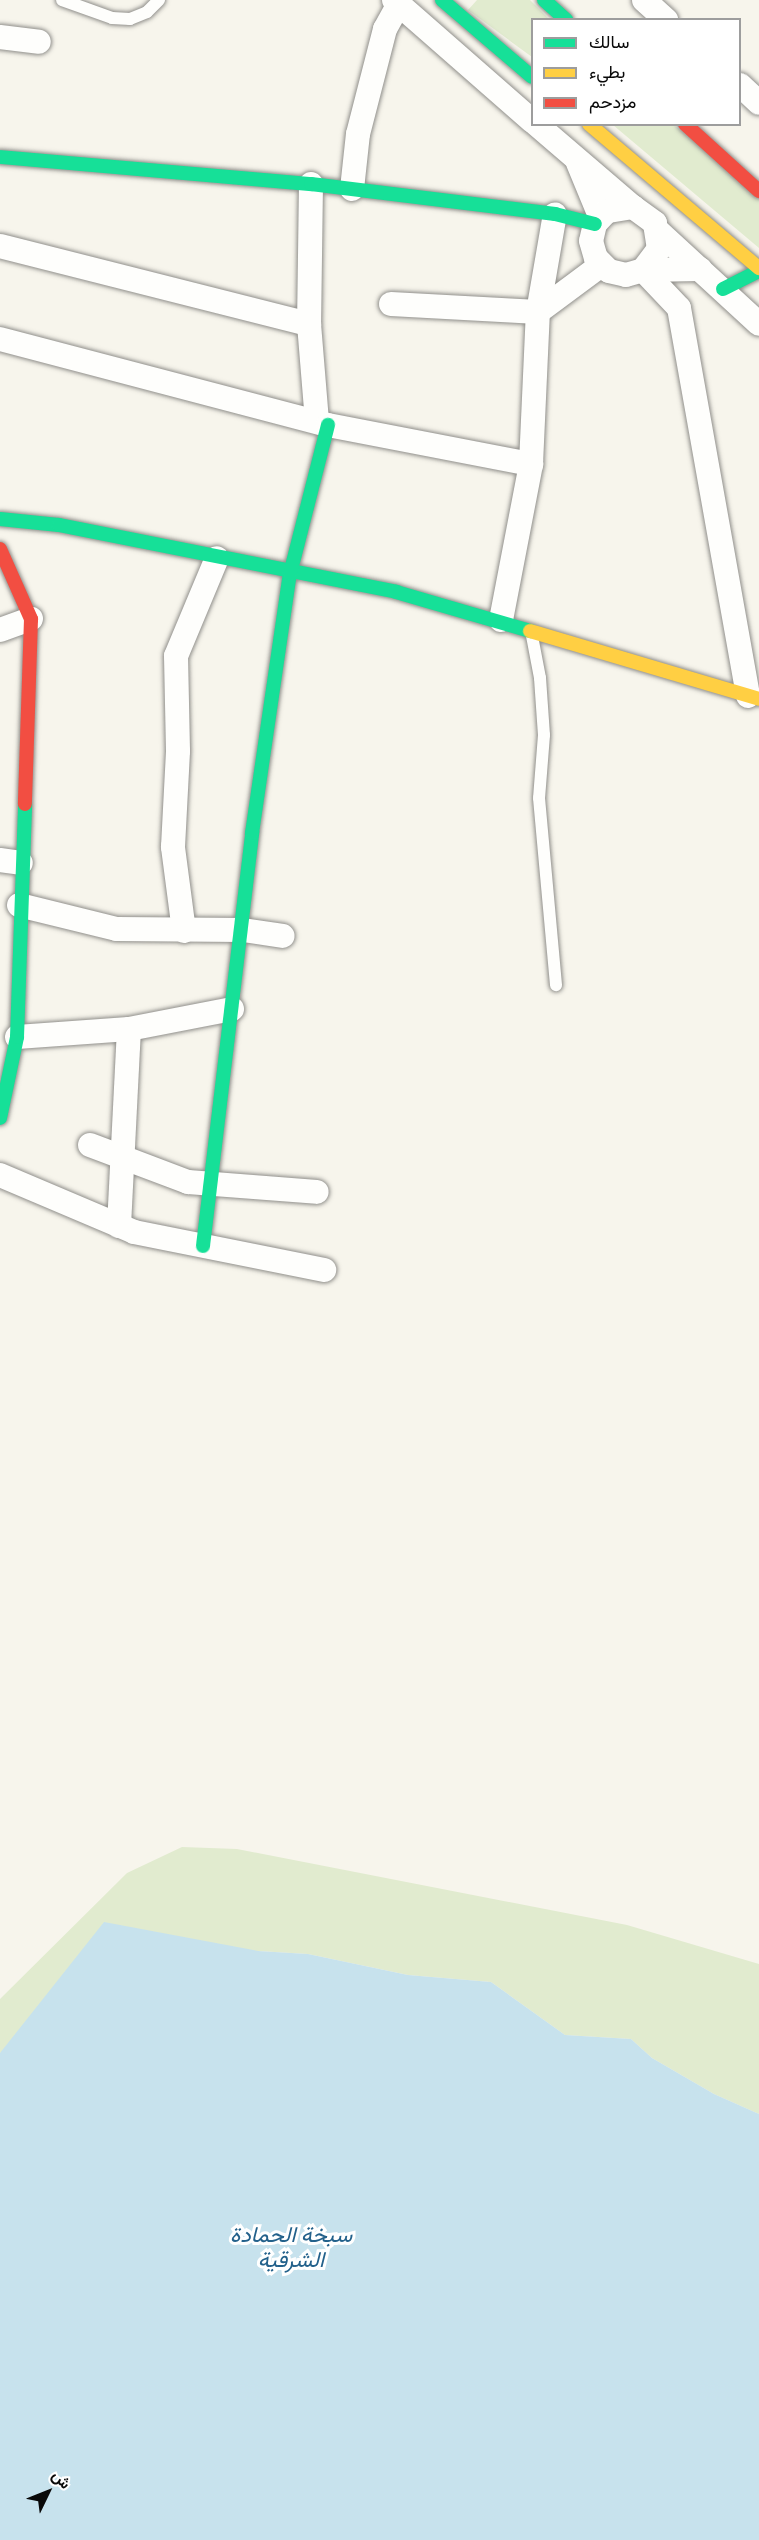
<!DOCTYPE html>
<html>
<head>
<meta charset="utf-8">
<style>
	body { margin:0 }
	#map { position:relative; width:759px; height:2540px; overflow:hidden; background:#f7f5ec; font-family:Spectral,Vazirmatn,serif }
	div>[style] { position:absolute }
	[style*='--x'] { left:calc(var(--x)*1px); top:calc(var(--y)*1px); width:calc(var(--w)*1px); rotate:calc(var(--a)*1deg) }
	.green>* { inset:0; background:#e1ebcf }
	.water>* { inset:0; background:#c7e2ed }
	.roads { filter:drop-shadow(0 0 2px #908f8b) drop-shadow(0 0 2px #908f8b) }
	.lane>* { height:12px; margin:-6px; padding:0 6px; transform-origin:6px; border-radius:6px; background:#fefefc }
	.street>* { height:24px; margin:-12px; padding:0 12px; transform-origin:12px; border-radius:12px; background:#fefefc }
	.fast>* { height:14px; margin:-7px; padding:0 7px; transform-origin:7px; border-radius:7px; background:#16e098 }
	.slow>* { height:14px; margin:-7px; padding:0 7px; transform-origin:7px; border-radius:7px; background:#ffcf43 }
	.jam>* { height:14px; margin:-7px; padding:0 7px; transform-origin:7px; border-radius:7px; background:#f24e42 }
	span { translate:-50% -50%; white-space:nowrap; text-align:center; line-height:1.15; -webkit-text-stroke:6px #fff; paint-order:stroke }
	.water-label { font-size:22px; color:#23618b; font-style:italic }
	.legend { position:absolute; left:531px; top:18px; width:210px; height:108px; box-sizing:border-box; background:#fff; border:2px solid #9d9d9d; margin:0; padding:8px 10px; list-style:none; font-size:18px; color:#090909 }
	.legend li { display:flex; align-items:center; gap:12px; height:30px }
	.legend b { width:30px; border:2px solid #9d9d9d }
	.north { position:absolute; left:18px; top:2462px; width:60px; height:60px; -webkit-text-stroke:4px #fff; paint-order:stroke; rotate:47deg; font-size:16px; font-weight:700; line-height:24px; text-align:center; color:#090909 }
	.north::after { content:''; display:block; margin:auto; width:21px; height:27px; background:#090909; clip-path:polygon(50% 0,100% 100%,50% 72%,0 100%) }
</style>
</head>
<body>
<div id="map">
	<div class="green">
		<i style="clip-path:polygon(477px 0,530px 0,549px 19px,532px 20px,532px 57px,468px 10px)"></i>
		<i style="clip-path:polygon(613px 125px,674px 125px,759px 196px,759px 248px)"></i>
		<i style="clip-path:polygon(182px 1847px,237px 1849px,627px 1925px,759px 1964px,759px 2114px,714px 2094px,652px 2058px,631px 2039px,565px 2035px,491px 1982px,408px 1975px,308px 1954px,258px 1951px,0 2053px,0 1999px,127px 1873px)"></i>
	</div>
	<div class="water">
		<i style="clip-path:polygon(104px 1922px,258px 1951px,308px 1954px,408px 1975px,491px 1982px,565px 2035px,631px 2039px,652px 2058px,714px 2094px,759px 2114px,759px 2540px,0 2540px,0 2053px)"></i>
	</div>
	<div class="roads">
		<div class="lane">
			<i style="--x:62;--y:0;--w:53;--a:19.8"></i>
			<i style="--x:112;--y:18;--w:18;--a:3"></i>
			<i style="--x:130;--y:19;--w:18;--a:-22"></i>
			<i style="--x:147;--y:12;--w:17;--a:-45"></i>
			<i style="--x:532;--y:636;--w:43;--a:79.2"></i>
			<i style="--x:540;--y:678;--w:57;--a:86"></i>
			<i style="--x:544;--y:735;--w:63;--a:94.5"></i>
			<i style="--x:539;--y:798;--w:188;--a:84.8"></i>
		</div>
		<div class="street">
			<i style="--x:394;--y:0;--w:184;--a:41.2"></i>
			<i style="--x:644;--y:0;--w:30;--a:42"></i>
			<i style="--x:0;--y:37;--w:39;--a:7"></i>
			<i style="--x:740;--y:85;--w:26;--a:43"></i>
			<i style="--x:536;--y:124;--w:128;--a:40.6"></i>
			<i style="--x:578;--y:163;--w:57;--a:67.5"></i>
			<i style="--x:311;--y:184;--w:140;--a:90.8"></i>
			<i style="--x:309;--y:324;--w:98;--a:85.3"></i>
			<i style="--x:352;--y:189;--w:55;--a:-83.8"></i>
			<i style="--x:358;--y:134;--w:108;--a:-75.6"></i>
			<i style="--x:385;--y:29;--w:29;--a:-61"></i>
			<i style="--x:658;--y:231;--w:137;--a:42.6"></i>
			<i style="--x:0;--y:246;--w:319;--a:14.2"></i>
			<i style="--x:643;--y:270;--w:52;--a:46.5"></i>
			<i style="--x:679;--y:308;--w:394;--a:79.9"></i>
			<i style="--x:643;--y:270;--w:26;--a:-53"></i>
			<i style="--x:659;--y:249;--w:26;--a:-99"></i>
			<i style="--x:655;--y:223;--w:27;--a:-144"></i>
			<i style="--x:633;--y:207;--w:26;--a:171"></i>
			<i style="--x:607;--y:211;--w:18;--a:133"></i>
			<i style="--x:595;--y:224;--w:17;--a:103"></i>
			<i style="--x:591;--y:241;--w:18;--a:74"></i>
			<i style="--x:596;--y:258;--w:18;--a:45"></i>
			<i style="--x:609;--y:271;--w:17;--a:13"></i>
			<i style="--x:626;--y:275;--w:18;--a:-16"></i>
			<i style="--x:643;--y:270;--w:57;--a:-1"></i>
			<i style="--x:391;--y:304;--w:147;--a:3.1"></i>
			<i style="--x:538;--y:312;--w:79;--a:-36.7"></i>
			<i style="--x:0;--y:339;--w:339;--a:14.7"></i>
			<i style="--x:328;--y:425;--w:207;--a:10.9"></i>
			<i style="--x:501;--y:620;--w:159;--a:-79.1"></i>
			<i style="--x:531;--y:464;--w:152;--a:-87.4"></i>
			<i style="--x:538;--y:312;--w:99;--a:-80.2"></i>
			<i style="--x:0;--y:630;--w:33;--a:-20"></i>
			<i style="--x:0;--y:860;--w:21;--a:8"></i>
			<i style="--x:19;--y:905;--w:101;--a:13.8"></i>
			<i style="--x:117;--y:929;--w:126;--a:0.5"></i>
			<i style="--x:243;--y:930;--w:40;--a:8.5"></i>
			<i style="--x:184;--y:931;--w:85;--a:-97.5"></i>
			<i style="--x:173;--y:847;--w:96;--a:-87"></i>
			<i style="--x:178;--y:751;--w:95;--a:-91.2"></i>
			<i style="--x:176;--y:656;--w:106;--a:-67.3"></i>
			<i style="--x:17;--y:1037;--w:112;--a:-4.1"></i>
			<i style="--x:129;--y:1029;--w:105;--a:-11"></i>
			<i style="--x:90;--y:1145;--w:105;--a:20.7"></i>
			<i style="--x:188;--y:1182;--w:129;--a:4.4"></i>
			<i style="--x:0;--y:1175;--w:146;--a:23"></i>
			<i style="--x:134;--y:1232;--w:194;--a:11.3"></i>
			<i style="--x:119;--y:1226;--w:197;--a:-87.1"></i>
		</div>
		<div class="fast">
			<i style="--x:442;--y:0;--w:118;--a:40.5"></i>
			<i style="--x:544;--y:0;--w:30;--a:42"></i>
			<i style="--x:0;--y:157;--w:312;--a:5"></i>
			<i style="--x:311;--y:184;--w:246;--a:7"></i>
			<i style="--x:555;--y:214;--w:41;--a:14"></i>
			<i style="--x:723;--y:289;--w:40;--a:-26.6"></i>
			<i style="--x:0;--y:519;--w:59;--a:5.8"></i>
			<i style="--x:59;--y:525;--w:344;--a:11.2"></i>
			<i style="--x:396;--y:592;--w:140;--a:16.2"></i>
			<i style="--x:0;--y:1118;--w:83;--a:-78.1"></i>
			<i style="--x:17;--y:1037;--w:233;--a:-88"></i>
			<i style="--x:203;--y:1246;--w:416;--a:-83.2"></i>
			<i style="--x:252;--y:833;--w:262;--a:-81.7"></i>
			<i style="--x:290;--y:574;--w:154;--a:-75.7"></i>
		</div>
		<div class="slow">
			<i style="--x:589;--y:124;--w:223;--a:40.3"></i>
			<i style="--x:530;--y:631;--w:239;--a:16.5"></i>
		</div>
		<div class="jam">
			<i style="--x:685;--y:124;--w:100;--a:42.2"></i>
			<i style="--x:0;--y:549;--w:77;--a:66.1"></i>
			<i style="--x:31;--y:619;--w:185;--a:91.9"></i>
		</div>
	</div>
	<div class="water-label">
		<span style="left:291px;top:2248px">سبخة الحمادة<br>الشرقية</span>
	</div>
	<ul class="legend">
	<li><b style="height:8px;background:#16e098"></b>سالك</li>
	<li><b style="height:8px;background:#ffcf43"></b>بطيء</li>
	<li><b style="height:8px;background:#f24e42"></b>مزدحم</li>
	</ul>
	<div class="north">ش</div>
</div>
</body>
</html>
